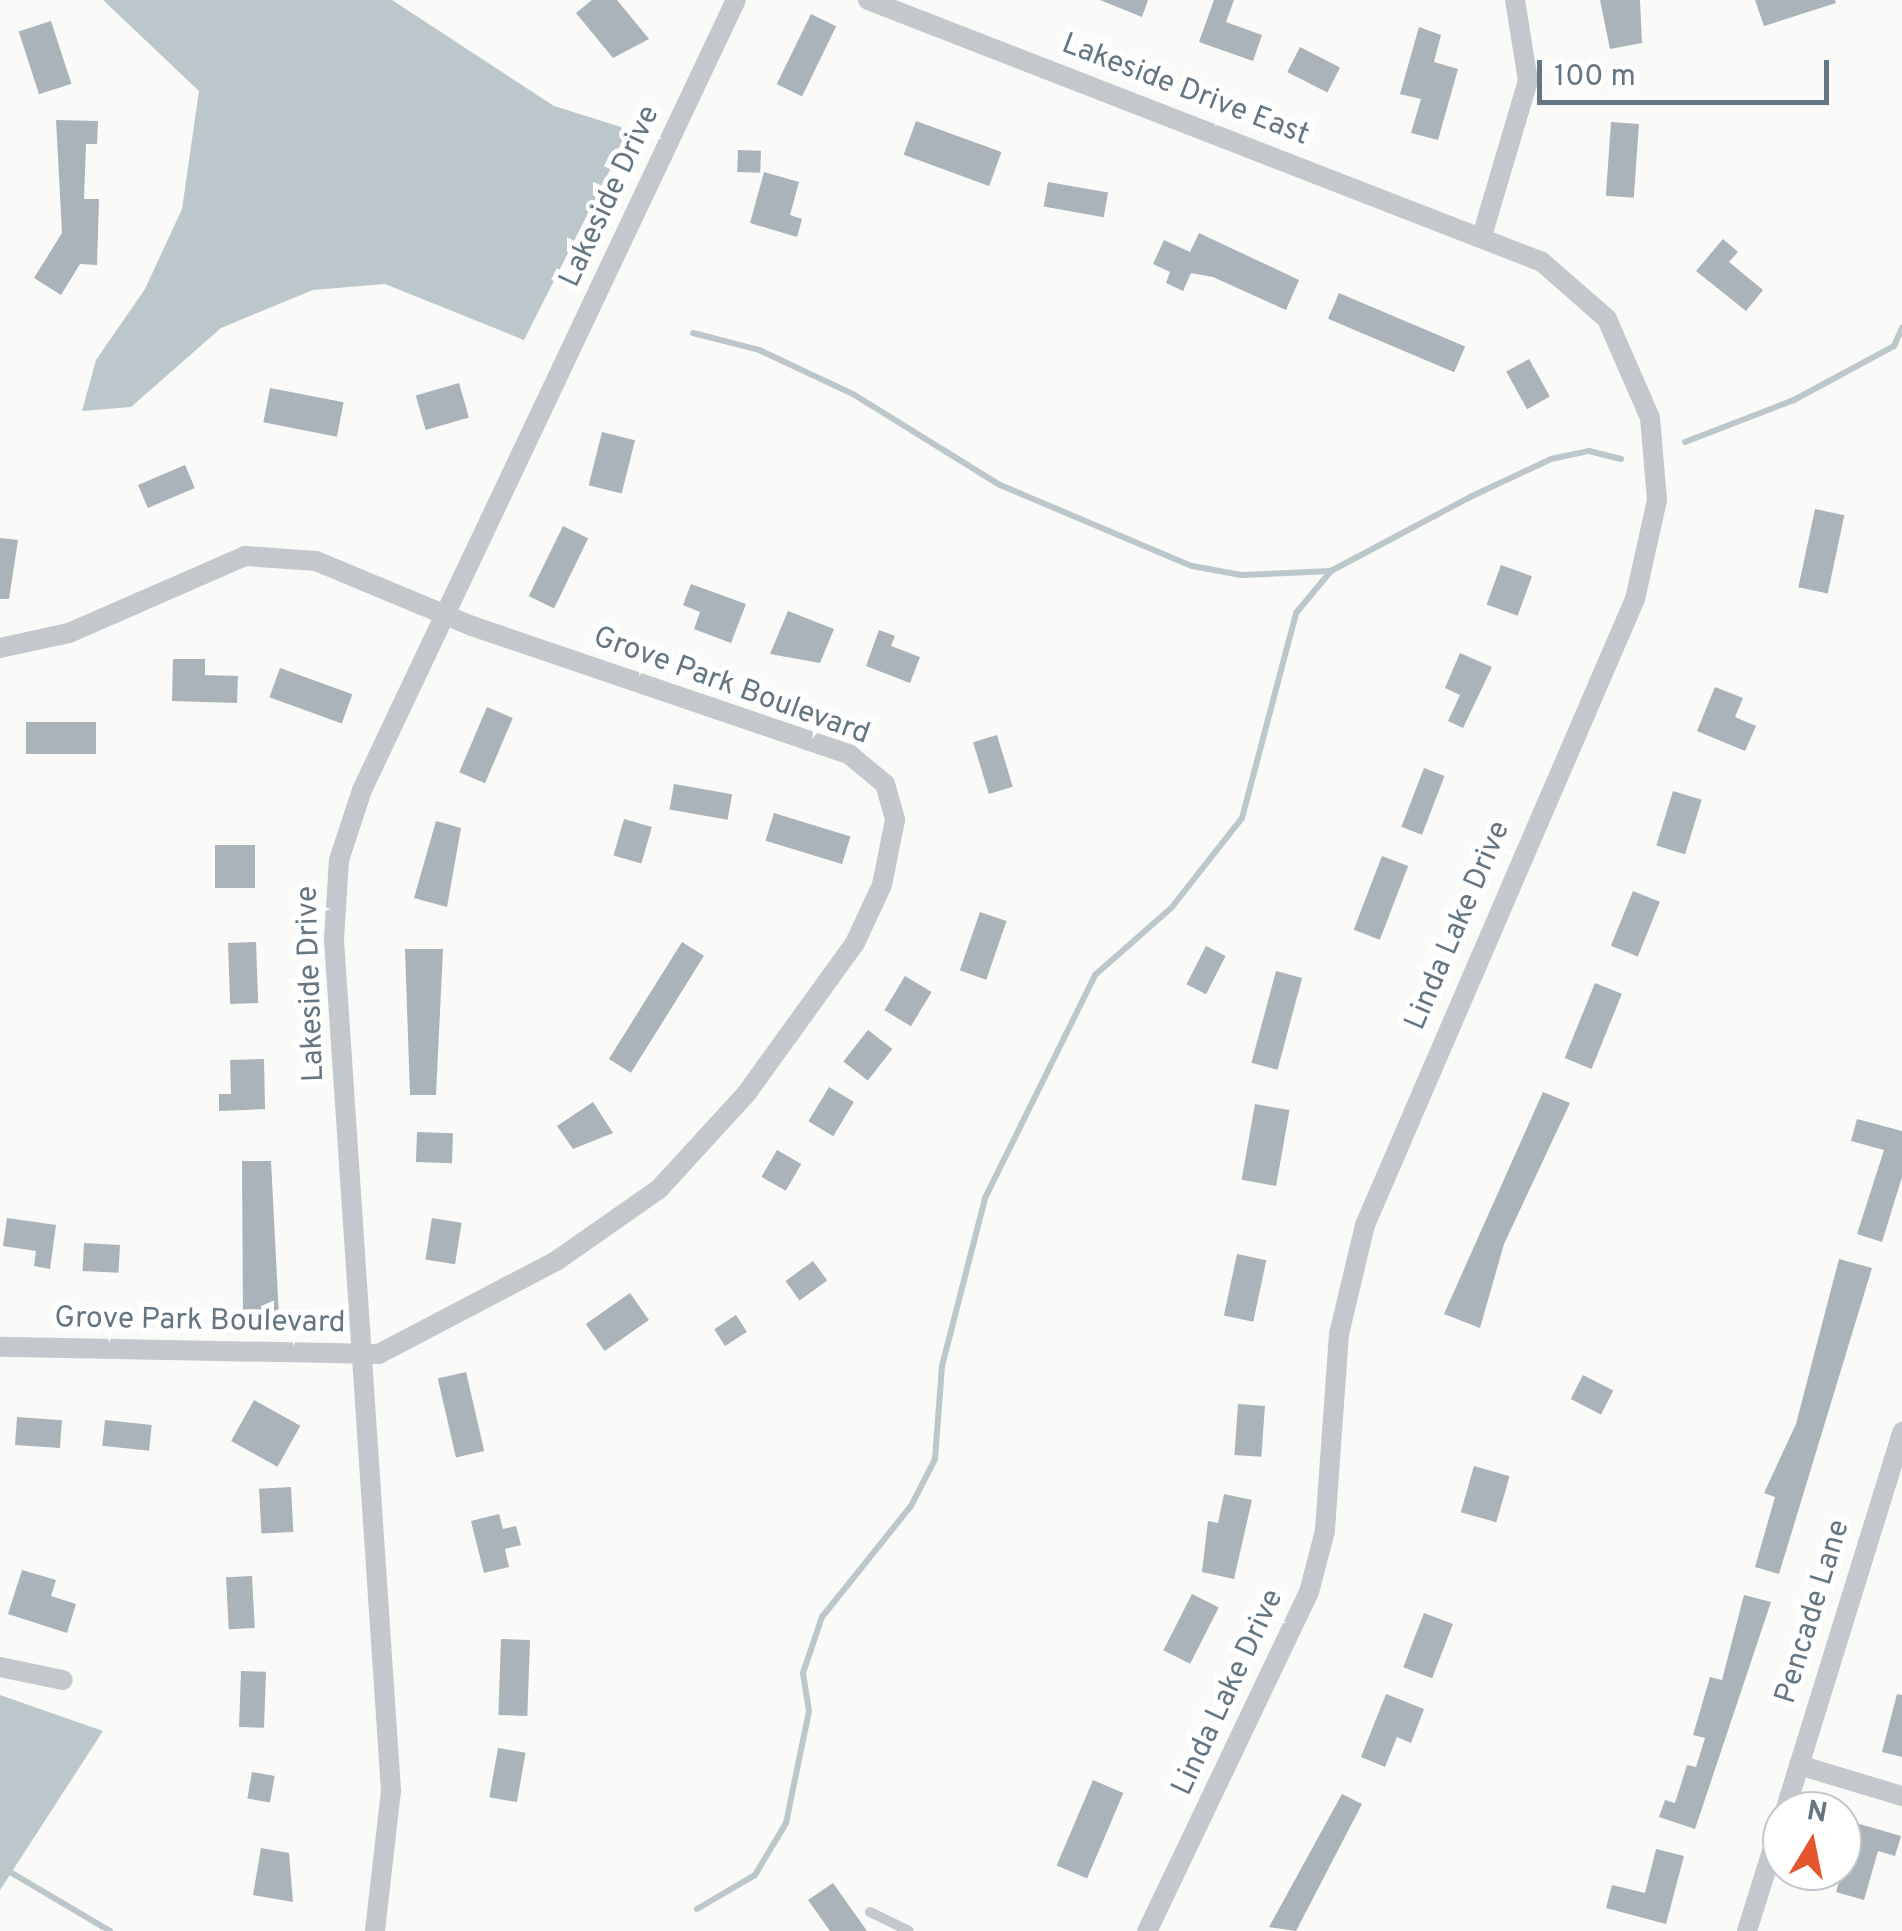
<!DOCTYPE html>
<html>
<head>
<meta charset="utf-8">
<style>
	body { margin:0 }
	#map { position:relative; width:1902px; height:1931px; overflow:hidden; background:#fafaf8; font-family:Overpass,sans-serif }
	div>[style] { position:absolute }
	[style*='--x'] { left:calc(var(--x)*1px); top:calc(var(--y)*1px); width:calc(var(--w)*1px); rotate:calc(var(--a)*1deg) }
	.water>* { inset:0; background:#bbc7cb }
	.stream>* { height:6px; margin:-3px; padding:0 3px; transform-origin:3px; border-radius:3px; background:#bbc7cb }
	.building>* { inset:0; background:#aab3b9; transform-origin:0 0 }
	.lane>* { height:10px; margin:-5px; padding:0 5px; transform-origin:5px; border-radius:5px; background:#c3c8cc }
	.street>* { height:20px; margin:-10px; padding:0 10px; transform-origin:10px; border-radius:10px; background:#c3c8cc }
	span { translate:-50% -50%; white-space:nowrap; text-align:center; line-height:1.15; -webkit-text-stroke:10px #fff; paint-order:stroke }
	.street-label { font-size:30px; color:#657683 }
	.north { position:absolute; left:1762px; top:1791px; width:100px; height:100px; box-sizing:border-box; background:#fff; border:2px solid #c1c8cd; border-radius:50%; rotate:10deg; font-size:28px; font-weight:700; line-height:40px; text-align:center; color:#657683 }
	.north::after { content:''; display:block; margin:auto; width:35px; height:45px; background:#e4572e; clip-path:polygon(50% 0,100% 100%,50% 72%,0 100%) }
	.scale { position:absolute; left:1537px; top:60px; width:292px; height:45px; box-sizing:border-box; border:5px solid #657683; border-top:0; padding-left:12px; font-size:30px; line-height:35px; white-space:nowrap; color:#657683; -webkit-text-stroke:8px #fff; paint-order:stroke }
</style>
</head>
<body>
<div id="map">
	<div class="water">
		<i style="clip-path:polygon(103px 0,392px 0,554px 106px,621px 127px,625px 140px,524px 340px,385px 284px,313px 290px,221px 328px,131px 407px,82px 411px,96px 360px,145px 289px,182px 209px,199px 91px)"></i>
		<i style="clip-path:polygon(0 1695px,103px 1731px,0 1890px)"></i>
	</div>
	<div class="stream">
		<i style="--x:693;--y:333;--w:68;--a:14.4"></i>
		<i style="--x:759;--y:350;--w:104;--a:25.1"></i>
		<i style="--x:853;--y:394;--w:173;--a:31.8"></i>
		<i style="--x:1000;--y:485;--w:208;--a:22.9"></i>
		<i style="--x:1192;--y:566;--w:50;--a:10.4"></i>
		<i style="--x:1241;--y:575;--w:90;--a:-2.5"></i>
		<i style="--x:1685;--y:442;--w:117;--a:-21.1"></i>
		<i style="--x:1794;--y:400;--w:114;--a:-28.4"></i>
		<i style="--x:1894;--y:346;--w:20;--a:-66"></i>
		<i style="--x:0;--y:1866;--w:128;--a:30.6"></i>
		<i style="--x:697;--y:1909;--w:67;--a:-30.4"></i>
		<i style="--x:755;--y:1875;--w:61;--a:-59.2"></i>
		<i style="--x:786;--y:1823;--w:114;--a:-78.4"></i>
		<i style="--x:809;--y:1711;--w:38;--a:-99"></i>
		<i style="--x:803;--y:1673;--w:59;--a:-71.3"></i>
		<i style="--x:822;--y:1617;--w:142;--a:-51.3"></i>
		<i style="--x:911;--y:1506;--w:53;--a:-62.9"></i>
		<i style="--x:935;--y:1459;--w:93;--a:-85.7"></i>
		<i style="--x:942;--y:1366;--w:173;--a:-75.6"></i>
		<i style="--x:985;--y:1198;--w:249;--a:-63.7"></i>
		<i style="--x:1095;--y:975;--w:103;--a:-41.4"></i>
		<i style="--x:1172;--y:907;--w:113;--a:-51.8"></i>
		<i style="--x:1242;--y:818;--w:212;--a:-75.2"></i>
		<i style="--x:1296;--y:613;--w:55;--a:-50.2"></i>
		<i style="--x:1331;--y:571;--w:157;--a:-28"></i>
		<i style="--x:1470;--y:497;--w:89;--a:-25.1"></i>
		<i style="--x:1551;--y:459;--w:39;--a:-12"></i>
		<i style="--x:1589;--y:451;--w:33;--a:14"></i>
	</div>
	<div class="building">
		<i style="clip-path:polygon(592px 0,617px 0,649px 39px,613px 58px,576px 13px)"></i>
		<i style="clip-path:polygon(1100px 0,1148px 0,1142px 17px)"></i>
		<i style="clip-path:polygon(1214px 0,1234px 0,1226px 22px,1262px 35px,1253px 61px,1199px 42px)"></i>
		<i style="clip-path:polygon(1600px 0,1640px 0,1642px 43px,1610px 49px)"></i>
		<i style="clip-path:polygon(1755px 0,1835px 0,1836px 3px,1764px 26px)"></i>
		<i style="left:811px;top:14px;width:28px;height:78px;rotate:26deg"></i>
		<i style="left:51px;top:21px;width:66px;height:34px;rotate:72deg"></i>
		<i style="clip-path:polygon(1419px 27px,1441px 35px,1434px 62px,1458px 69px,1438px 140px,1411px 133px,1421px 99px,1400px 94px)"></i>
		<i style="left:1300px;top:47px;width:45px;height:28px;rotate:27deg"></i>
		<i style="clip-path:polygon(56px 120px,98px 121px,97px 144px,86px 144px,84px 199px,99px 199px,97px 265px,80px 264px,61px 295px,34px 278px,62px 233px)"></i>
		<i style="left:916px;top:121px;width:91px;height:36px;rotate:20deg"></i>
		<i style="left:1611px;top:122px;width:28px;height:74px;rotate:4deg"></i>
		<i style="left:738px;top:150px;width:23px;height:22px;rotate:2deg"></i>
		<i style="clip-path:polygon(764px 172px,799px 182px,790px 215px,802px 219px,797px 237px,750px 223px)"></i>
		<i style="left:1048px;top:182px;width:61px;height:25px;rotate:10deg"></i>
		<i style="clip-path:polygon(1199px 233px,1299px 280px,1286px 310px,1213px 277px,1191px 273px,1183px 291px,1166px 283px,1170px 272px,1153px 264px,1164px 240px,1190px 252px)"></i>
		<i style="clip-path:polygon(1723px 239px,1738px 252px,1729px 262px,1763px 290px,1746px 311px,1696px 271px)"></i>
		<i style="left:1339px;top:293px;width:137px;height:28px;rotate:23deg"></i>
		<i style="left:1529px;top:359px;width:43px;height:26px;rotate:61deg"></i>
		<i style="left:459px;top:383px;width:36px;height:45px;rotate:74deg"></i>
		<i style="left:270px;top:388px;width:75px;height:35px;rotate:11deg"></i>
		<i style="left:602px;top:432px;width:34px;height:55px;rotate:14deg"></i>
		<i style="left:185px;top:465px;width:25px;height:51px;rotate:67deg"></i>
		<i style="left:1815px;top:509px;width:30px;height:80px;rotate:12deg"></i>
		<i style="left:563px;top:526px;width:28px;height:78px;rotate:26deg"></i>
		<i style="clip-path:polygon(0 538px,18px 540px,9px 599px,0 599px)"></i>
		<i style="left:1501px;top:565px;width:33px;height:42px;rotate:20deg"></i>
		<i style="clip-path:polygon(691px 584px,746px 604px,731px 643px,694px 629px,700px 612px,683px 605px)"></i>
		<i style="clip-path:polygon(788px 611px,834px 629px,820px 663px,770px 654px)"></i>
		<i style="clip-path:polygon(879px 630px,895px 636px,891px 646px,920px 657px,910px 683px,866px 666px)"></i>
		<i style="clip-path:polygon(1460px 653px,1492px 667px,1463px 728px,1448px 721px,1460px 695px,1445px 688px)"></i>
		<i style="clip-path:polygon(173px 659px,205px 659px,205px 675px,238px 676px,237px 703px,172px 701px)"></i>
		<i style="left:280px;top:668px;width:77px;height:31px;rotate:20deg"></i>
		<i style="clip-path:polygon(1715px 687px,1743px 698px,1735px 717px,1756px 726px,1745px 751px,1697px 731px)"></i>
		<i style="left:487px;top:707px;width:28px;height:71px;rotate:23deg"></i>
		<i style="left:96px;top:722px;width:32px;height:70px;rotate:90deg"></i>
		<i style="left:997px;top:735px;width:54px;height:25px;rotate:73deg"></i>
		<i style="left:1424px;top:768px;width:22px;height:63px;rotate:21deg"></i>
		<i style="left:674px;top:784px;width:59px;height:26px;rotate:10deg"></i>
		<i style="left:1673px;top:791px;width:30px;height:57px;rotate:17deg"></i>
		<i style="left:774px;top:813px;width:80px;height:29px;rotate:17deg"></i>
		<i style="left:624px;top:819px;width:29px;height:38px;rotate:16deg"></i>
		<i style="clip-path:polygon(436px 821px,461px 828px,447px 907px,414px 898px)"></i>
		<i style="left:215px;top:845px;width:40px;height:43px"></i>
		<i style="left:1382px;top:856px;width:28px;height:79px;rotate:21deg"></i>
		<i style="left:1633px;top:891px;width:29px;height:59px;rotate:22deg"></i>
		<i style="left:980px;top:912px;width:28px;height:62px;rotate:19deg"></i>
		<i style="left:256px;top:942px;width:61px;height:28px;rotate:88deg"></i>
		<i style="left:682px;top:942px;width:26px;height:138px;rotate:32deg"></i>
		<i style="left:1206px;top:946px;width:22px;height:43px;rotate:27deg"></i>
		<i style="clip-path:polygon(405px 949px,443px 949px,436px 1095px,410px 1095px)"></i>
		<i style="left:1276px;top:971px;width:27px;height:95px;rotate:15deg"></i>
		<i style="left:905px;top:976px;width:31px;height:40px;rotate:31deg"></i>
		<i style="left:1595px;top:983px;width:29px;height:81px;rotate:22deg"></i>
		<i style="left:868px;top:1030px;width:31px;height:40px;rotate:38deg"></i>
		<i style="clip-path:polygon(264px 1059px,265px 1109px,219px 1111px,219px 1094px,231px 1094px,230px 1060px)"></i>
		<i style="left:829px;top:1087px;width:29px;height:40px;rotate:31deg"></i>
		<i style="clip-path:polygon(1543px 1092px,1570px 1103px,1504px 1244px,1480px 1328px,1444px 1314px)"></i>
		<i style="clip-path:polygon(593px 1102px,613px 1133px,573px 1149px,557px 1126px)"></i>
		<i style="left:1255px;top:1104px;width:35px;height:77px;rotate:10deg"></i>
		<i style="clip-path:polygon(1857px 1119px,1902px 1131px,1902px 1177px,1882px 1242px,1857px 1234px,1884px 1150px,1851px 1141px)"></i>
		<i style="left:417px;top:1132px;width:36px;height:30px;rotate:2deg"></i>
		<i style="left:777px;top:1150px;width:28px;height:31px;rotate:30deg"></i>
		<i style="clip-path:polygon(242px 1161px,271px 1161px,279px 1317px,243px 1314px)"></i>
		<i style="clip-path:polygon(7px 1218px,56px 1225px,50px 1269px,34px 1266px,36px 1251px,3px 1246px)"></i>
		<i style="left:432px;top:1218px;width:30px;height:42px;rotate:9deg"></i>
		<i style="left:84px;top:1243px;width:36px;height:28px;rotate:3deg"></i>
		<i style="left:1237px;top:1254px;width:30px;height:63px;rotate:12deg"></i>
		<i style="clip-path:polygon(1839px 1259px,1872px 1268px,1779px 1574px,1755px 1567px,1775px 1497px,1764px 1493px,1796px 1424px)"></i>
		<i style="left:813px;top:1261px;width:24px;height:34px;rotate:54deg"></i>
		<i style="left:630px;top:1293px;width:33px;height:54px;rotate:55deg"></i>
		<i style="left:736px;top:1315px;width:20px;height:26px;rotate:57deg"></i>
		<i style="left:466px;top:1372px;width:81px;height:29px;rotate:77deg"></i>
		<i style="left:1583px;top:1375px;width:34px;height:27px;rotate:27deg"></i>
		<i style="left:254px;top:1400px;width:53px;height:47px;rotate:29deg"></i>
		<i style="left:1238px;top:1404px;width:27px;height:51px;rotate:4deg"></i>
		<i style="left:17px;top:1417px;width:45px;height:28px;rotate:4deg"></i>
		<i style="left:105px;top:1420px;width:47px;height:26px;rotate:6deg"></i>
		<i style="left:1474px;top:1466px;width:37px;height:48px;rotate:16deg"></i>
		<i style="left:291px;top:1487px;width:45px;height:32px;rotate:87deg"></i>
		<i style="clip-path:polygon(1224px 1494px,1252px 1500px,1234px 1579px,1202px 1572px,1208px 1521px,1218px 1523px)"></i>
		<i style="clip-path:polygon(499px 1514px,503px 1529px,516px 1526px,521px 1545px,505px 1549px,509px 1567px,484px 1573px,471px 1521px)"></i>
		<i style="clip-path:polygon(22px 1570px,56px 1580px,51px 1596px,76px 1604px,67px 1633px,8px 1614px)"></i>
		<i style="left:252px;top:1576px;width:52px;height:26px;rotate:87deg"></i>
		<i style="left:1192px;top:1594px;width:30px;height:63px;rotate:27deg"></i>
		<i style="clip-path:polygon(1744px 1595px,1771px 1602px,1695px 1829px,1659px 1817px,1665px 1800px,1675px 1803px,1687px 1765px,1696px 1767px,1705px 1738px,1693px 1735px,1710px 1677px,1722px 1680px)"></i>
		<i style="left:1424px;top:1613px;width:31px;height:58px;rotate:21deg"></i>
		<i style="left:501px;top:1639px;width:29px;height:76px;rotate:2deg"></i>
		<i style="left:241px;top:1671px;width:25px;height:56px;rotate:2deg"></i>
		<i style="clip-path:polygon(1386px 1694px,1424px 1709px,1411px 1743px,1397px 1737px,1385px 1767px,1361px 1757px)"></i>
		<i style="clip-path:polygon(1897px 1694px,1902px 1695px,1902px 1757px,1882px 1752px)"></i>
		<i style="left:498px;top:1748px;width:28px;height:50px;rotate:10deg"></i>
		<i style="left:252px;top:1772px;width:23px;height:27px;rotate:10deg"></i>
		<i style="left:1093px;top:1780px;width:33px;height:93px;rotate:23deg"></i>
		<i style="clip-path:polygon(1342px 1794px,1362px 1804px,1296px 1931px,1269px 1927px)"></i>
		<i style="clip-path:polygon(1856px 1823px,1901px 1836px,1895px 1856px,1878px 1851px,1864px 1900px,1836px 1892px)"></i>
		<i style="clip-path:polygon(261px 1848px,289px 1853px,293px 1902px,253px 1895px)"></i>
		<i style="clip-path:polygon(1656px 1849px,1684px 1856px,1666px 1924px,1606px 1908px,1612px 1885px,1645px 1893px)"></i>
		<i style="clip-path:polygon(833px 1883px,867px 1931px,830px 1931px,808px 1900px)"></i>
	</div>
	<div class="lane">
		<i style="--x:870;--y:1912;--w:43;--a:26"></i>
	</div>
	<div class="street">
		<i style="--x:868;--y:0;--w:723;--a:21.24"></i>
		<i style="--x:1542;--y:262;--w:86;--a:41.2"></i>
		<i style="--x:1607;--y:319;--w:108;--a:66.5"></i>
		<i style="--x:1650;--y:418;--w:82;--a:85.1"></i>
		<i style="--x:1657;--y:500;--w:101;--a:102.5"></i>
		<i style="--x:1635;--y:599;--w:682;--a:113.33"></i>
		<i style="--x:1365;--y:1225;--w:112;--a:103.4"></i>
		<i style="--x:1339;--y:1334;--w:197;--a:94.1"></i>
		<i style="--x:1325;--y:1531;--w:63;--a:104.7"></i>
		<i style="--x:1309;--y:1592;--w:376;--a:115.5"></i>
		<i style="--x:1482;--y:236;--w:162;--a:-73.5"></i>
		<i style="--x:1528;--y:81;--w:82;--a:-99.1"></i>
		<i style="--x:0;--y:648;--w:71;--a:-12.3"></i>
		<i style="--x:69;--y:633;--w:192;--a:-23.6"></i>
		<i style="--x:245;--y:556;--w:71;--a:4"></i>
		<i style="--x:316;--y:561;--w:169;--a:22.6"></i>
		<i style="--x:472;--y:626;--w:399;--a:18.8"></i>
		<i style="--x:850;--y:755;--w:45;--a:39.6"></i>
		<i style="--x:885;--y:784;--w:37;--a:74"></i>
		<i style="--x:895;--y:820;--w:66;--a:101.3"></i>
		<i style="--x:882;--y:885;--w:64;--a:115"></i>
		<i style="--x:855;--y:943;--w:185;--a:125.8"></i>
		<i style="--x:747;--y:1093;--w:130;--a:132.5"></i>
		<i style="--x:659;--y:1189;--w:126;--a:145"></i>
		<i style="--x:556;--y:1261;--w:200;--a:152.3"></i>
		<i style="--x:379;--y:1354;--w:379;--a:-178.9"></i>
		<i style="--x:0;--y:1667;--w:64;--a:11.7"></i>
		<i style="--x:1799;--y:1765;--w:108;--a:16.8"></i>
		<i style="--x:1785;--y:1811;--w:397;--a:-72.8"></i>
		<i style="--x:375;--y:1931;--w:141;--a:-83.5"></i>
		<i style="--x:391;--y:1791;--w:854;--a:-93.83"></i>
		<i style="--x:334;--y:939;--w:79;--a:-86.4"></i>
		<i style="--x:339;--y:860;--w:74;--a:-71.8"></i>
		<i style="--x:362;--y:790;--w:874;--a:-64.67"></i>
		<i style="--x:1747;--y:1931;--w:117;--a:-72.6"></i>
	</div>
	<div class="street-label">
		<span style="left:1185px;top:91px;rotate:21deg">Lakeside Drive East</span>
		<span style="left:611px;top:197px;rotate:-65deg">Lakeside Drive</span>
		<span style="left:731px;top:687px;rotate:20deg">Grove Park Boulevard</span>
		<span style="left:1459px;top:926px;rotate:-67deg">Linda Lake Drive</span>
		<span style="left:312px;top:984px;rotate:-92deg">Lakeside Drive</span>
		<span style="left:200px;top:1322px;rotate:1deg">Grove Park Boulevard</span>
		<span style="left:1814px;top:1612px;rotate:-73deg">Pencade Lane</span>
		<span style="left:1229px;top:1693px;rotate:-65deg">Linda Lake Drive</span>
	</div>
	<div class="north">N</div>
	<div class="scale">100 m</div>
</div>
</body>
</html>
